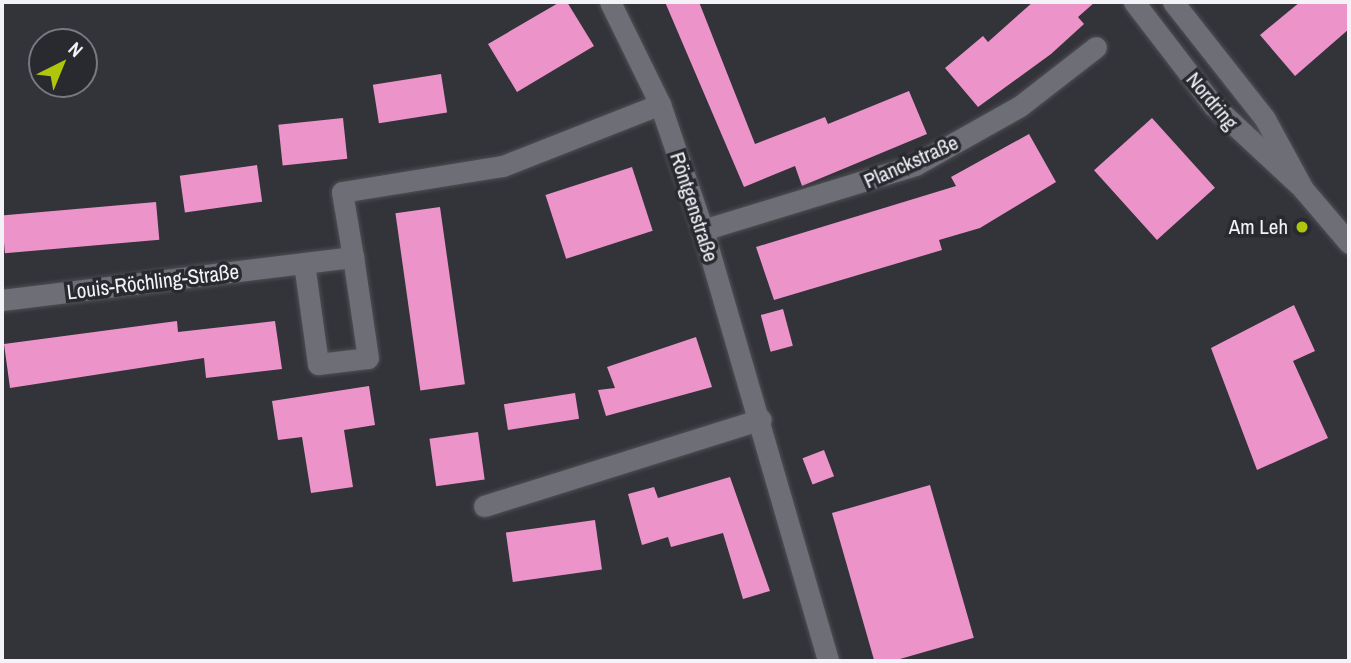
<!DOCTYPE html>
<html>
<head>
<meta charset="utf-8">
<style>
	body { margin:0 }
	#map { position:relative; width:1351px; height:663px; overflow:hidden; background:#33333a; font-family:"Archivo Narrow",sans-serif }
	div>[style] { position:absolute }
	[style*='--x'] { left:calc(var(--x)*1px); top:calc(var(--y)*1px); width:calc(var(--w)*1px); rotate:calc(var(--a)*1deg) }
	.building>* { inset:0; background:#ec94c9; transform-origin:0 0 }
	.roads { filter:drop-shadow(0 0 2px #4f4f54) drop-shadow(0 0 2px #4f4f54) }
	.street>* { height:21px; margin:-10.5px; padding:0 10.5px; transform-origin:10.5px; border-radius:10.5px; background:#6e6e77 }
	.dots>* { width:19px; height:19px; translate:-50% -50%; box-sizing:border-box; border:4px solid #292930; border-radius:50% }
	span { translate:-50% -50%; white-space:nowrap; text-align:center; line-height:1.15; -webkit-text-stroke:7px #292930; paint-order:stroke }
	.street-label { font-size:21px; color:#f2f2f7 }
	.poi-label { font-size:21px; color:#f2f2f7 }
	.right { translate:-100% -50%; text-align:right }
	.frame { position:absolute; inset:0; border:4px solid #f2f2f7; pointer-events:none }
	.north { position:absolute; left:28px; top:28px; width:70px; height:70px; box-sizing:border-box; background:#292930; border:2px solid #797980; border-radius:50%; rotate:43deg; font-size:19px; font-weight:700; line-height:28px; text-align:center; color:#f2f2f7 }
	.north::after { content:''; display:block; margin:auto; width:24px; height:32px; background:#aec60b; clip-path:polygon(50% 0,100% 100%,50% 72%,0 100%) }
</style>
</head>
<body>
<div id="map">
	<div class="building">
		<i style="clip-path:polygon(560px 2px,567px 2px,594px 46px,517px 92px,488px 44px)"></i>
		<i style="clip-path:polygon(665px 2px,699px 2px,755px 144px,825px 117px,828px 124px,909px 91px,927px 134px,802px 186px,795px 166px,744px 187px)"></i>
		<i style="clip-path:polygon(1033px 2px,1095px 2px,1078px 17px,1084px 24px,1051px 54px,978px 107px,945px 68px,983px 36px,988px 42px)"></i>
		<i style="clip-path:polygon(1300px 2px,1349px 2px,1349px 29px,1295px 76px,1260px 35px)"></i>
		<i style="left:441px;top:74px;width:39px;height:69px;rotate:81deg"></i>
		<i style="left:343px;top:118px;width:41px;height:65px;rotate:84deg"></i>
		<i style="left:1152px;top:118px;width:94px;height:78px;rotate:48deg"></i>
		<i style="clip-path:polygon(1029px 134px,1056px 182px,980px 228px,939px 240px,942px 250px,774px 300px,756px 247px,956px 186px,951px 177px)"></i>
		<i style="left:257px;top:165px;width:37px;height:78px;rotate:82deg"></i>
		<i style="left:632px;top:167px;width:67px;height:91px;rotate:72deg"></i>
		<i style="left:156px;top:202px;width:38px;height:155px;rotate:85deg"></i>
		<i style="left:440px;top:207px;width:179px;height:45px;rotate:82deg"></i>
		<i style="clip-path:polygon(1294px 305px,1315px 351px,1293px 361px,1328px 438px,1257px 470px,1211px 348px)"></i>
		<i style="left:783px;top:309px;width:38px;height:23px;rotate:75deg"></i>
		<i style="clip-path:polygon(177px 321px,178px 332px,275px 321px,282px 369px,206px 378px,204px 358px,10px 388px,4px 344px)"></i>
		<i style="clip-path:polygon(696px 337px,712px 387px,606px 416px,598px 390px,615px 388px,607px 367px)"></i>
		<i style="clip-path:polygon(369px 386px,375px 425px,344px 430px,353px 487px,311px 493px,302px 437px,278px 440px,272px 401px)"></i>
		<i style="left:575px;top:393px;width:26px;height:72px;rotate:81deg"></i>
		<i style="left:478px;top:432px;width:48px;height:49px;rotate:82deg"></i>
		<i style="left:824px;top:450px;width:28px;height:23px;rotate:69deg"></i>
		<i style="clip-path:polygon(730px 477px,770px 591px,743px 599px,723px 533px,671px 547px,668px 537px,642px 545px,628px 494px,654px 487px,658px 498px)"></i>
		<i style="left:930px;top:485px;width:159px;height:102px;rotate:74deg"></i>
		<i style="left:595px;top:520px;width:50px;height:90px;rotate:82deg"></i>
	</div>
	<div class="roads">
		<div class="street">
			<i style="--x:610;--y:2;--w:114;--a:63.9"></i>
			<i style="--x:660;--y:104;--w:133;--a:71.2"></i>
			<i style="--x:703;--y:230;--w:449;--a:73.8"></i>
			<i style="--x:1134;--y:2;--w:130;--a:52.5"></i>
			<i style="--x:1213;--y:105;--w:117;--a:42.9"></i>
			<i style="--x:1173;--y:2;--w:149;--a:51.8"></i>
			<i style="--x:1265;--y:119;--w:80;--a:61.5"></i>
			<i style="--x:1303;--y:189;--w:71;--a:49.6"></i>
			<i style="--x:703;--y:230;--w:222;--a:-17"></i>
			<i style="--x:915;--y:165;--w:120;--a:-29.3"></i>
			<i style="--x:1020;--y:106;--w:96;--a:-37.8"></i>
			<i style="--x:304;--y:263;--w:102;--a:82.1"></i>
			<i style="--x:318;--y:364;--w:50;--a:-6.8"></i>
			<i style="--x:368;--y:358;--w:102;--a:-98.4"></i>
			<i style="--x:2;--y:300;--w:354;--a:-7"></i>
			<i style="--x:353;--y:257;--w:66;--a:-99.6"></i>
			<i style="--x:342;--y:192;--w:163;--a:-9.2"></i>
			<i style="--x:503;--y:166;--w:169;--a:-21.5"></i>
			<i style="--x:484;--y:506;--w:290;--a:-17.4"></i>
		</div>
	</div>
	<div class="dots">
		<i style="left:1302px;top:227px;background:#aec60b"></i>
	</div>
	<div class="street-label">
		<span style="left:1212px;top:101px;rotate:50deg">Nordring</span>
		<span style="left:911px;top:162px;rotate:-24deg">Planckstraße</span>
		<span style="left:694px;top:207px;rotate:72deg">Röntgenstraße</span>
		<span style="left:153px;top:282px;rotate:-7deg">Louis-Röchling-Straße</span>
	</div>
	<div class="poi-label">
		<span class="right" style="left:1288px;top:227px">Am Leh</span>
	</div>
	<div class="frame"></div>
	<div class="north">N</div>
</div>
</body>
</html>
